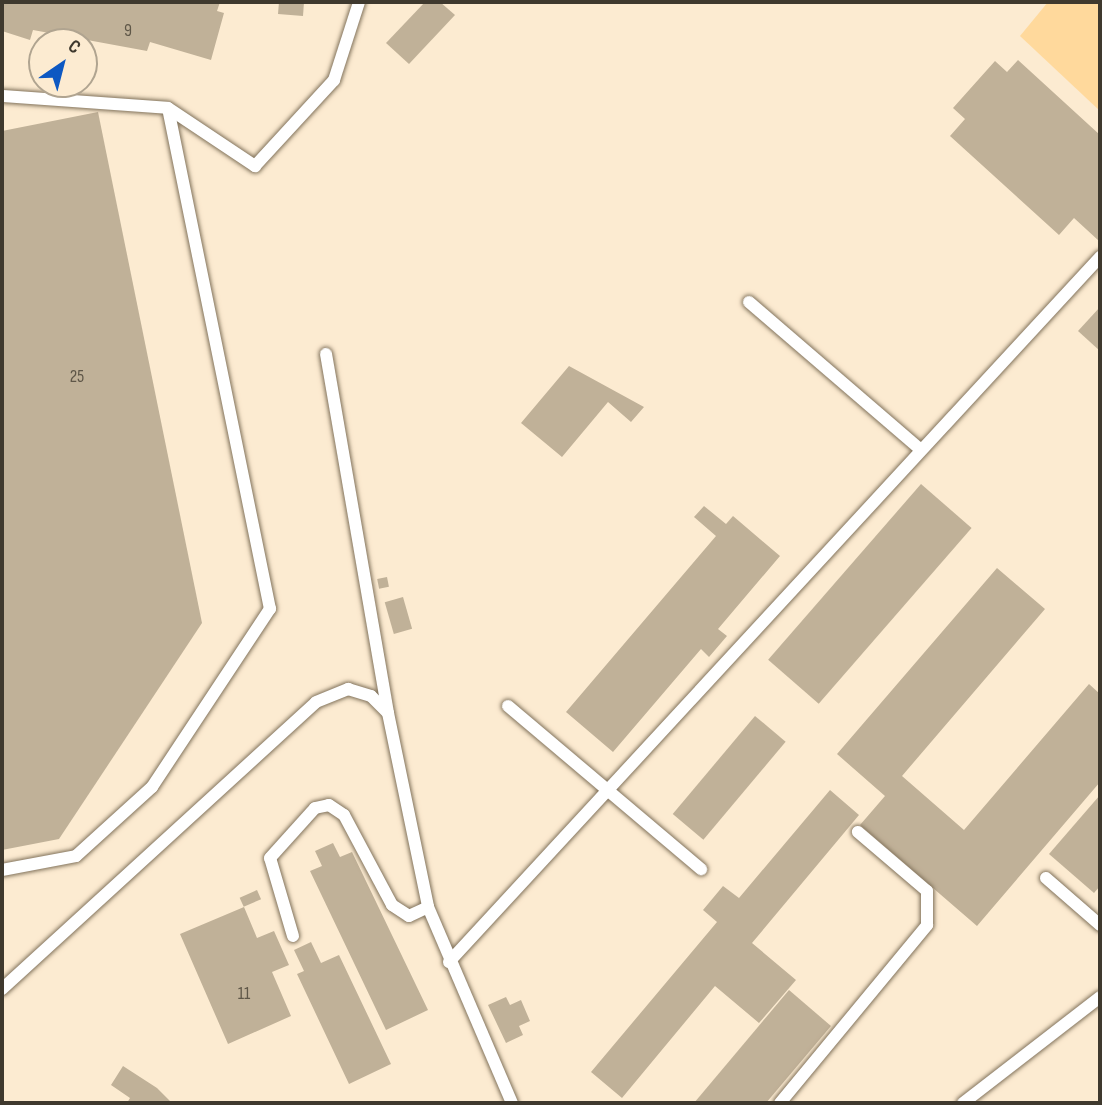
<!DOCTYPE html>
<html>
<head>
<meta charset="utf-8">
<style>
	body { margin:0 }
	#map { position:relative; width:1102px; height:1105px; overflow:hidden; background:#fcebd1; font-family:"Sofia Sans Condensed",sans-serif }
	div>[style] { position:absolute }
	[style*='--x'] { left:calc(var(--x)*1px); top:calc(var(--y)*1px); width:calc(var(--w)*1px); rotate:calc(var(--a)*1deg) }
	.green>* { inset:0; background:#ffd99c }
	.building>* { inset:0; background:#c0b198; transform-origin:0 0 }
	.roads { filter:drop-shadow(0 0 2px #82735c) drop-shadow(0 0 2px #82735c) }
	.service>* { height:12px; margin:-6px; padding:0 6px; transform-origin:6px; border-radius:6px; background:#fff }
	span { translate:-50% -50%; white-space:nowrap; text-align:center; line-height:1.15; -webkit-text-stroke:7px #fcebd1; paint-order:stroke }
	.number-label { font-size:18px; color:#5f5748 }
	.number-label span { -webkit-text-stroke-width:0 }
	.frame { position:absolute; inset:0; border:4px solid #3f392e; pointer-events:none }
	.north { position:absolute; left:28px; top:28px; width:70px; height:70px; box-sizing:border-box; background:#fcebd1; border:2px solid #b0a490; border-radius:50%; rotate:35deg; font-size:19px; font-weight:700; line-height:28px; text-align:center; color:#3f392e }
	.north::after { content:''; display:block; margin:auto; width:24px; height:32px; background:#0d58c2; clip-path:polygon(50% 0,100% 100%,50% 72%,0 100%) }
</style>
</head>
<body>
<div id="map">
	<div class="green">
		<i style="clip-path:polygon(1048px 2px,1100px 2px,1100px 111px,1020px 36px)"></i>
	</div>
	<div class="building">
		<i style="clip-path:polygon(2px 2px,220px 2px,217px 11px,224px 13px,211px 60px,150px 42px,147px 51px,33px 30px,30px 40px,2px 31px)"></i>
		<i style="clip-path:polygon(279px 2px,304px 2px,303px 16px,278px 14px)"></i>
		<i style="clip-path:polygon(425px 2px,440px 2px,455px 15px,409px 64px,386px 43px)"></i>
		<i style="clip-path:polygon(1018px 60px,1100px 135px,1099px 241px,1074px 218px,1059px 235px,950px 136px,965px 119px,953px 108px,995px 61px,1007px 72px)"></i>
		<i style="clip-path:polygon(98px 112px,202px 623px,59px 839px,2px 850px,2px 131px)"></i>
		<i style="clip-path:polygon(1100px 307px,1100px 351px,1078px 331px)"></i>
		<i style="clip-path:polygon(569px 366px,644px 407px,631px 422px,608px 402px,562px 457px,521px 423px)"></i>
		<i style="left:921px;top:484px;width:67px;height:233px;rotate:41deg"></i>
		<i style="clip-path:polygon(704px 506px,726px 524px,733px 516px,780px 556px,718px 629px,727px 636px,709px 657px,701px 649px,613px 752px,566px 712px,716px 536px,694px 517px)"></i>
		<i style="clip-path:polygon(997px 568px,1045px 609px,902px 776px,964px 830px,1089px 684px,1100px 694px,1100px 782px,977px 926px,860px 825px,885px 796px,837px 754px)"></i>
		<i style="left:387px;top:577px;width:10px;height:10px;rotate:79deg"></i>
		<i style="left:403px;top:597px;width:33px;height:19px;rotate:74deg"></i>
		<i style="left:755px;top:716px;width:40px;height:128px;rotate:40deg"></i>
		<i style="clip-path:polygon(830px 790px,859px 815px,752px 943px,796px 980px,759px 1023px,715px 986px,622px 1098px,591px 1072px,717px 922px,703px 910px,723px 886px,739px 898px)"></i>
		<i style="clip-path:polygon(1100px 795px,1100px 886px,1094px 893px,1049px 854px)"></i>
		<i style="clip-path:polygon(333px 843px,340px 857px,352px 852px,428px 1010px,386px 1030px,310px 871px,322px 866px,315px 851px)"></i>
		<i style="left:257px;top:890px;width:10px;height:19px;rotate:66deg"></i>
		<i style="clip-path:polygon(244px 907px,257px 938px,274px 931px,289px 965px,272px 972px,291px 1016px,228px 1044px,180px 934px)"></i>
		<i style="clip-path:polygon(311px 942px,321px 963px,339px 955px,391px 1064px,349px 1084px,297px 974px,304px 971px,294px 950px)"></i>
		<i style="clip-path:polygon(789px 990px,831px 1026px,766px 1103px,694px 1103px)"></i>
		<i style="clip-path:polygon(506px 997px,510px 1005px,521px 1000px,530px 1021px,519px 1026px,523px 1035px,506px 1043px,488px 1005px)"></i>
		<i style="clip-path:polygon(123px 1066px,157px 1088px,172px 1103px,127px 1103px,130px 1098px,111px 1085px)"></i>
	</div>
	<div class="roads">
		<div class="service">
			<i style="--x:2;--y:96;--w:166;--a:4.1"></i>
			<i style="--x:168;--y:108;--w:105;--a:33.7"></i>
			<i style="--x:255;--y:166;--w:117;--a:-47.4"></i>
			<i style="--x:334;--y:80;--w:82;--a:-72.2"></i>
			<i style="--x:749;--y:302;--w:224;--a:40.7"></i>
			<i style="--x:326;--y:354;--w:363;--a:80.2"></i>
			<i style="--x:508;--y:706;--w:253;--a:40.2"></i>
			<i style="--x:2;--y:870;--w:75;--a:-10.7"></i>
			<i style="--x:76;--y:856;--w:103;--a:-42.2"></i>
			<i style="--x:152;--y:787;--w:214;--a:-56.5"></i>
			<i style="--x:270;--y:609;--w:511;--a:-101.51"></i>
			<i style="--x:1046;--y:878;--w:72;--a:41"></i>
			<i style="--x:293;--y:936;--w:81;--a:-106.4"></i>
			<i style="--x:270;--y:858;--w:67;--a:-48"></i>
			<i style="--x:315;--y:808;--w:14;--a:-12"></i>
			<i style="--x:329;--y:805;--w:18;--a:34"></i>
			<i style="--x:344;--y:815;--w:102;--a:61.9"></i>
			<i style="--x:392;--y:905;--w:20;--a:33"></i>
			<i style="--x:409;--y:916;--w:21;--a:-25"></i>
			<i style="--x:449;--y:962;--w:960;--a:-47.28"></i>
			<i style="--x:2;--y:989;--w:425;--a:-42.4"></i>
			<i style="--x:316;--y:702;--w:35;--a:-22"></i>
			<i style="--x:348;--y:689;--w:24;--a:17"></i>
			<i style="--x:371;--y:696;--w:24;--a:45"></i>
			<i style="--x:388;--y:713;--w:198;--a:78.3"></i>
			<i style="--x:428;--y:907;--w:213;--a:66.8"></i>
			<i style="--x:780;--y:1103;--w:231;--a:-50.4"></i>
			<i style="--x:927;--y:925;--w:34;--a:-90"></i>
			<i style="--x:927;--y:891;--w:91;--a:-139.5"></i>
			<i style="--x:963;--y:1103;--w:173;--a:-37.7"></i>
		</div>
	</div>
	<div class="number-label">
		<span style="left:128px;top:31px">9</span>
		<span style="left:77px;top:377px">25</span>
		<span style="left:244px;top:994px">11</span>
	</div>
	<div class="frame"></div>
	<div class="north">С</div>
</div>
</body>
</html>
